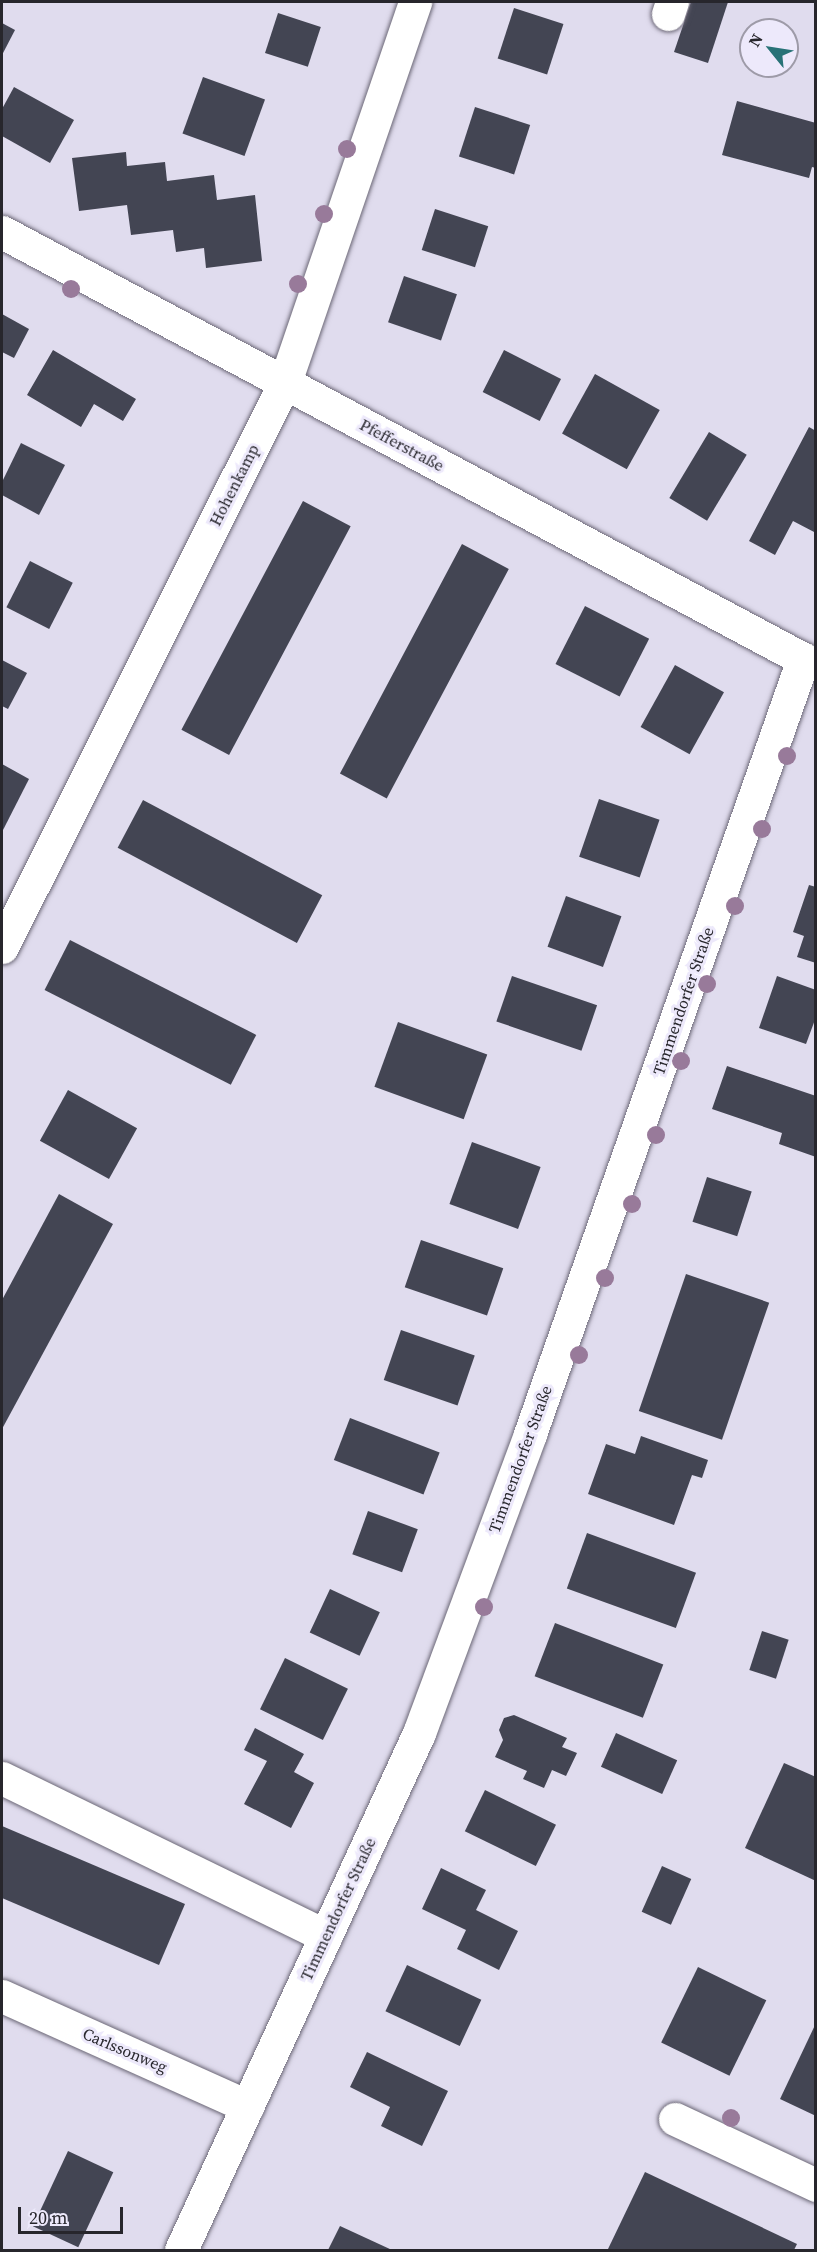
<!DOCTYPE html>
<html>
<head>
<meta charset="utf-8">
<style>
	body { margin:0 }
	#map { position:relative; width:817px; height:2252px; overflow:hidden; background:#e0dcee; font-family:"Source Serif 4",serif }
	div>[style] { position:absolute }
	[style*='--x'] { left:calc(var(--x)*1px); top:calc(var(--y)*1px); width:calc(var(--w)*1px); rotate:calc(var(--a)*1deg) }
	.building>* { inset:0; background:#434553; transform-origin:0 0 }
	.roads { filter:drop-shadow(0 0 2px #6b6776) drop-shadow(0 0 2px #6b6776) }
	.minor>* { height:33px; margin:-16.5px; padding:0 16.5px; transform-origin:16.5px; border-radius:16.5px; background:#fff }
	.trees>* { width:18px; height:18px; margin:-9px; border-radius:50%; background:#987a9a }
	span { translate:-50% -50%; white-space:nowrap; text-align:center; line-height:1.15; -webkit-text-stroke:6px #ede9fb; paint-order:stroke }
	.street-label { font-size:16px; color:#27262c }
	.frame { position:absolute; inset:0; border:3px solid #27262c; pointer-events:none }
	.north { position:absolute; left:739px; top:18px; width:60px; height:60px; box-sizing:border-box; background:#ede9fb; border:2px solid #9e9ba8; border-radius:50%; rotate:300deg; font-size:16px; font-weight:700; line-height:24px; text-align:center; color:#27262c }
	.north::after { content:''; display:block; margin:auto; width:21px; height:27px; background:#287277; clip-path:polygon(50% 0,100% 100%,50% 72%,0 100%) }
	.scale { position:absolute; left:18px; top:2207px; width:105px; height:27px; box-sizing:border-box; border:3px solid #27262c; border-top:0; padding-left:8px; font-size:18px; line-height:21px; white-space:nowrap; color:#27262c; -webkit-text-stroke:4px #ede9fb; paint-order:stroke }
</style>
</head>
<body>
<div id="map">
	<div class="building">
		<i style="clip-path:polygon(691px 2px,728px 2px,708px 63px,674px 52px)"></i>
		<i style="left:514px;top:8px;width:52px;height:53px;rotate:18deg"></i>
		<i style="left:278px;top:13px;width:45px;height:42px;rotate:18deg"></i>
		<i style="clip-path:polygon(2px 23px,15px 30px,2px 55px)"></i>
		<i style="left:203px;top:77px;width:66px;height:60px;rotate:20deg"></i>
		<i style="clip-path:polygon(14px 87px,74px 120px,50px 163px,2px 136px,2px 109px)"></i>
		<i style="clip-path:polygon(737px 101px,816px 123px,816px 168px,812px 167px,809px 178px,722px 155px)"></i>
		<i style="left:475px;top:107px;width:58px;height:52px;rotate:18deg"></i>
		<i style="clip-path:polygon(126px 152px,127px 166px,165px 162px,167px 181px,214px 175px,217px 200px,255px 195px,262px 261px,206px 268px,204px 248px,176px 252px,173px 230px,131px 235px,127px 205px,79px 211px,72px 158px)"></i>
		<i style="left:435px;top:209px;width:56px;height:43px;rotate:18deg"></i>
		<i style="left:404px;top:276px;width:56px;height:49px;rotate:19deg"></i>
		<i style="clip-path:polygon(2px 314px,29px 329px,14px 358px,2px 352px)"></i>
		<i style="clip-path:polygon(53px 350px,136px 399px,123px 421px,94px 404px,81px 427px,27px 395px)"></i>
		<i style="left:504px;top:350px;width:64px;height:47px;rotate:27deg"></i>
		<i style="left:595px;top:374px;width:74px;height:68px;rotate:29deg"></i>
		<i style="clip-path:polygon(809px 427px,816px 431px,816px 533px,793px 521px,775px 555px,749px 541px)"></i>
		<i style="left:709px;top:432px;width:44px;height:77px;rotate:31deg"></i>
		<i style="clip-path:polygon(21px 443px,65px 465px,39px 515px,2px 495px,2px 482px)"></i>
		<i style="left:303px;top:501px;width:54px;height:259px;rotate:28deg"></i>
		<i style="left:462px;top:544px;width:53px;height:260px;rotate:28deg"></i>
		<i style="left:30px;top:561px;width:48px;height:52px;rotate:27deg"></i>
		<i style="left:585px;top:606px;width:72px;height:65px;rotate:27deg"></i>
		<i style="clip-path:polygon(2px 660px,27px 673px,8px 709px,2px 706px)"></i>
		<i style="left:675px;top:665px;width:56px;height:71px;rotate:29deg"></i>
		<i style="clip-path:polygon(2px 764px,29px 779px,2px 832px)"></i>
		<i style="left:599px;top:799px;width:64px;height:61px;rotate:19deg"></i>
		<i style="left:143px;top:800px;width:203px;height:54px;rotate:28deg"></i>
		<i style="clip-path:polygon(809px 885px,816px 887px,816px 963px,797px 957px,804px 936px,793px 932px)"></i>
		<i style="left:566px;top:896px;width:59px;height:54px;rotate:20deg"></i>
		<i style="left:70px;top:940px;width:209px;height:56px;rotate:27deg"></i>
		<i style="left:512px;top:976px;width:90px;height:48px;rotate:19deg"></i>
		<i style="clip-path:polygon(777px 976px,816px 990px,816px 1017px,806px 1044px,759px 1028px)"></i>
		<i style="left:398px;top:1022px;width:95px;height:69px;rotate:20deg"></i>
		<i style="clip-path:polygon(727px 1066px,816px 1096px,816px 1157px,779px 1144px,782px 1133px,712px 1109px)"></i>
		<i style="left:68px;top:1090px;width:79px;height:58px;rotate:29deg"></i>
		<i style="left:472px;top:1142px;width:73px;height:66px;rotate:20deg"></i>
		<i style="left:707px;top:1177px;width:47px;height:47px;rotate:18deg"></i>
		<i style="clip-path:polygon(59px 1194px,113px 1224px,2px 1429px,2px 1300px)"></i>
		<i style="left:421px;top:1240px;width:87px;height:50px;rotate:19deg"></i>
		<i style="left:686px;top:1274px;width:88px;height:145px;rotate:19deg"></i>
		<i style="left:401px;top:1330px;width:78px;height:53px;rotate:19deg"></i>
		<i style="left:350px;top:1418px;width:96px;height:45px;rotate:21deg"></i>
		<i style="clip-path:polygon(641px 1436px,708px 1460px,702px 1478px,692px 1475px,674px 1525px,588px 1494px,606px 1444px,635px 1454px)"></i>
		<i style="left:368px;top:1511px;width:53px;height:46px;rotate:20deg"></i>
		<i style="left:587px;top:1533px;width:116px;height:59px;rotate:20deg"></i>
		<i style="left:330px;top:1589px;width:55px;height:48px;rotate:25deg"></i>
		<i style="left:555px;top:1623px;width:116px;height:57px;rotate:21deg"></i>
		<i style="left:762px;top:1631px;width:28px;height:41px;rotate:18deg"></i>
		<i style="left:285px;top:1658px;width:70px;height:57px;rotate:26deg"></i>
		<i style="clip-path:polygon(514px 1715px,567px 1738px,562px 1747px,577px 1753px,566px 1776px,552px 1770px,544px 1788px,523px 1779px,527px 1771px,495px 1757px,503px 1740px,499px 1730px,504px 1718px)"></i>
		<i style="clip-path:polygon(255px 1728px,304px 1754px,294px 1772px,314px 1783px,291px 1828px,244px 1804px,267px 1761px,244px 1750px)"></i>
		<i style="left:616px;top:1733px;width:67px;height:37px;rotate:24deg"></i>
		<i style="clip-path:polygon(784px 1763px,816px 1777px,816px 1881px,745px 1848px)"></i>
		<i style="left:485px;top:1790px;width:79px;height:46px;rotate:26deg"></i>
		<i style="clip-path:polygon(2px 1826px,185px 1904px,159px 1965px,2px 1898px)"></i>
		<i style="left:662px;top:1866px;width:32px;height:50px;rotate:24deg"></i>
		<i style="clip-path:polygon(441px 1868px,486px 1890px,476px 1910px,518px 1931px,499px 1970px,457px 1949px,466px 1930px,422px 1909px)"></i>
		<i style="left:407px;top:1965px;width:82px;height:51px;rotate:25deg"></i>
		<i style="left:698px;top:1967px;width:76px;height:84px;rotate:26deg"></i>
		<i style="clip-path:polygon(816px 2023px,816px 2116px,780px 2099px)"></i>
		<i style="clip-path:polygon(367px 2052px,448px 2091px,422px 2146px,381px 2126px,390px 2107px,350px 2087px)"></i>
		<i style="left:68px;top:2151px;width:50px;height:83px;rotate:25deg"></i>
		<i style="clip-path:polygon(645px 2172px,797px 2244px,794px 2250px,608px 2249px)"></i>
		<i style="clip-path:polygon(340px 2226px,392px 2250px,328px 2250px)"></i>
	</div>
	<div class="roads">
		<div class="minor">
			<i style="--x:668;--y:14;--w:13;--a:-72"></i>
			<i style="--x:2;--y:232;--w:908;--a:28.06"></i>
			<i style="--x:2;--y:947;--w:632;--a:-63.39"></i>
			<i style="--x:285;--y:382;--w:402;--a:-71.1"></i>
			<i style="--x:2;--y:1778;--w:360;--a:26"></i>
			<i style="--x:2;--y:1996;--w:269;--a:24.2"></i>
			<i style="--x:675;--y:2119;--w:156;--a:25.1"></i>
			<i style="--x:181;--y:2250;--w:569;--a:-65.28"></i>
			<i style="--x:419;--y:1733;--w:319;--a:-69.6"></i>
			<i style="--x:530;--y:1434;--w:822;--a:-70.59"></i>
		</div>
	</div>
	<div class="trees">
		<i style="left:347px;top:149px"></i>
		<i style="left:324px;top:214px"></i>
		<i style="left:298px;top:284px"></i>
		<i style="left:71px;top:289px"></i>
		<i style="left:787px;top:756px"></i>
		<i style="left:762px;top:829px"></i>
		<i style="left:735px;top:906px"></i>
		<i style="left:707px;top:984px"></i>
		<i style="left:681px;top:1061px"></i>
		<i style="left:656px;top:1135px"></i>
		<i style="left:632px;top:1204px"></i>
		<i style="left:605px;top:1278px"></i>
		<i style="left:579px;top:1355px"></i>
		<i style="left:484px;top:1607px"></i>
		<i style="left:731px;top:2118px"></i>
	</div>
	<div class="street-label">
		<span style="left:402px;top:445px;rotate:28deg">Pfefferstraße</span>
		<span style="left:234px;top:485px;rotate:-63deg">Hohenkamp</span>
		<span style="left:683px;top:1001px;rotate:-71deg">Timmendorfer Straße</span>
		<span style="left:520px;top:1459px;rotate:-70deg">Timmendorfer Straße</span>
		<span style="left:338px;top:1909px;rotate:-65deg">Timmendorfer Straße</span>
		<span style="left:125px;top:2050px;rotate:23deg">Carlssonweg</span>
	</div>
	<div class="frame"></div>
	<div class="north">N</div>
	<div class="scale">20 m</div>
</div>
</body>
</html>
